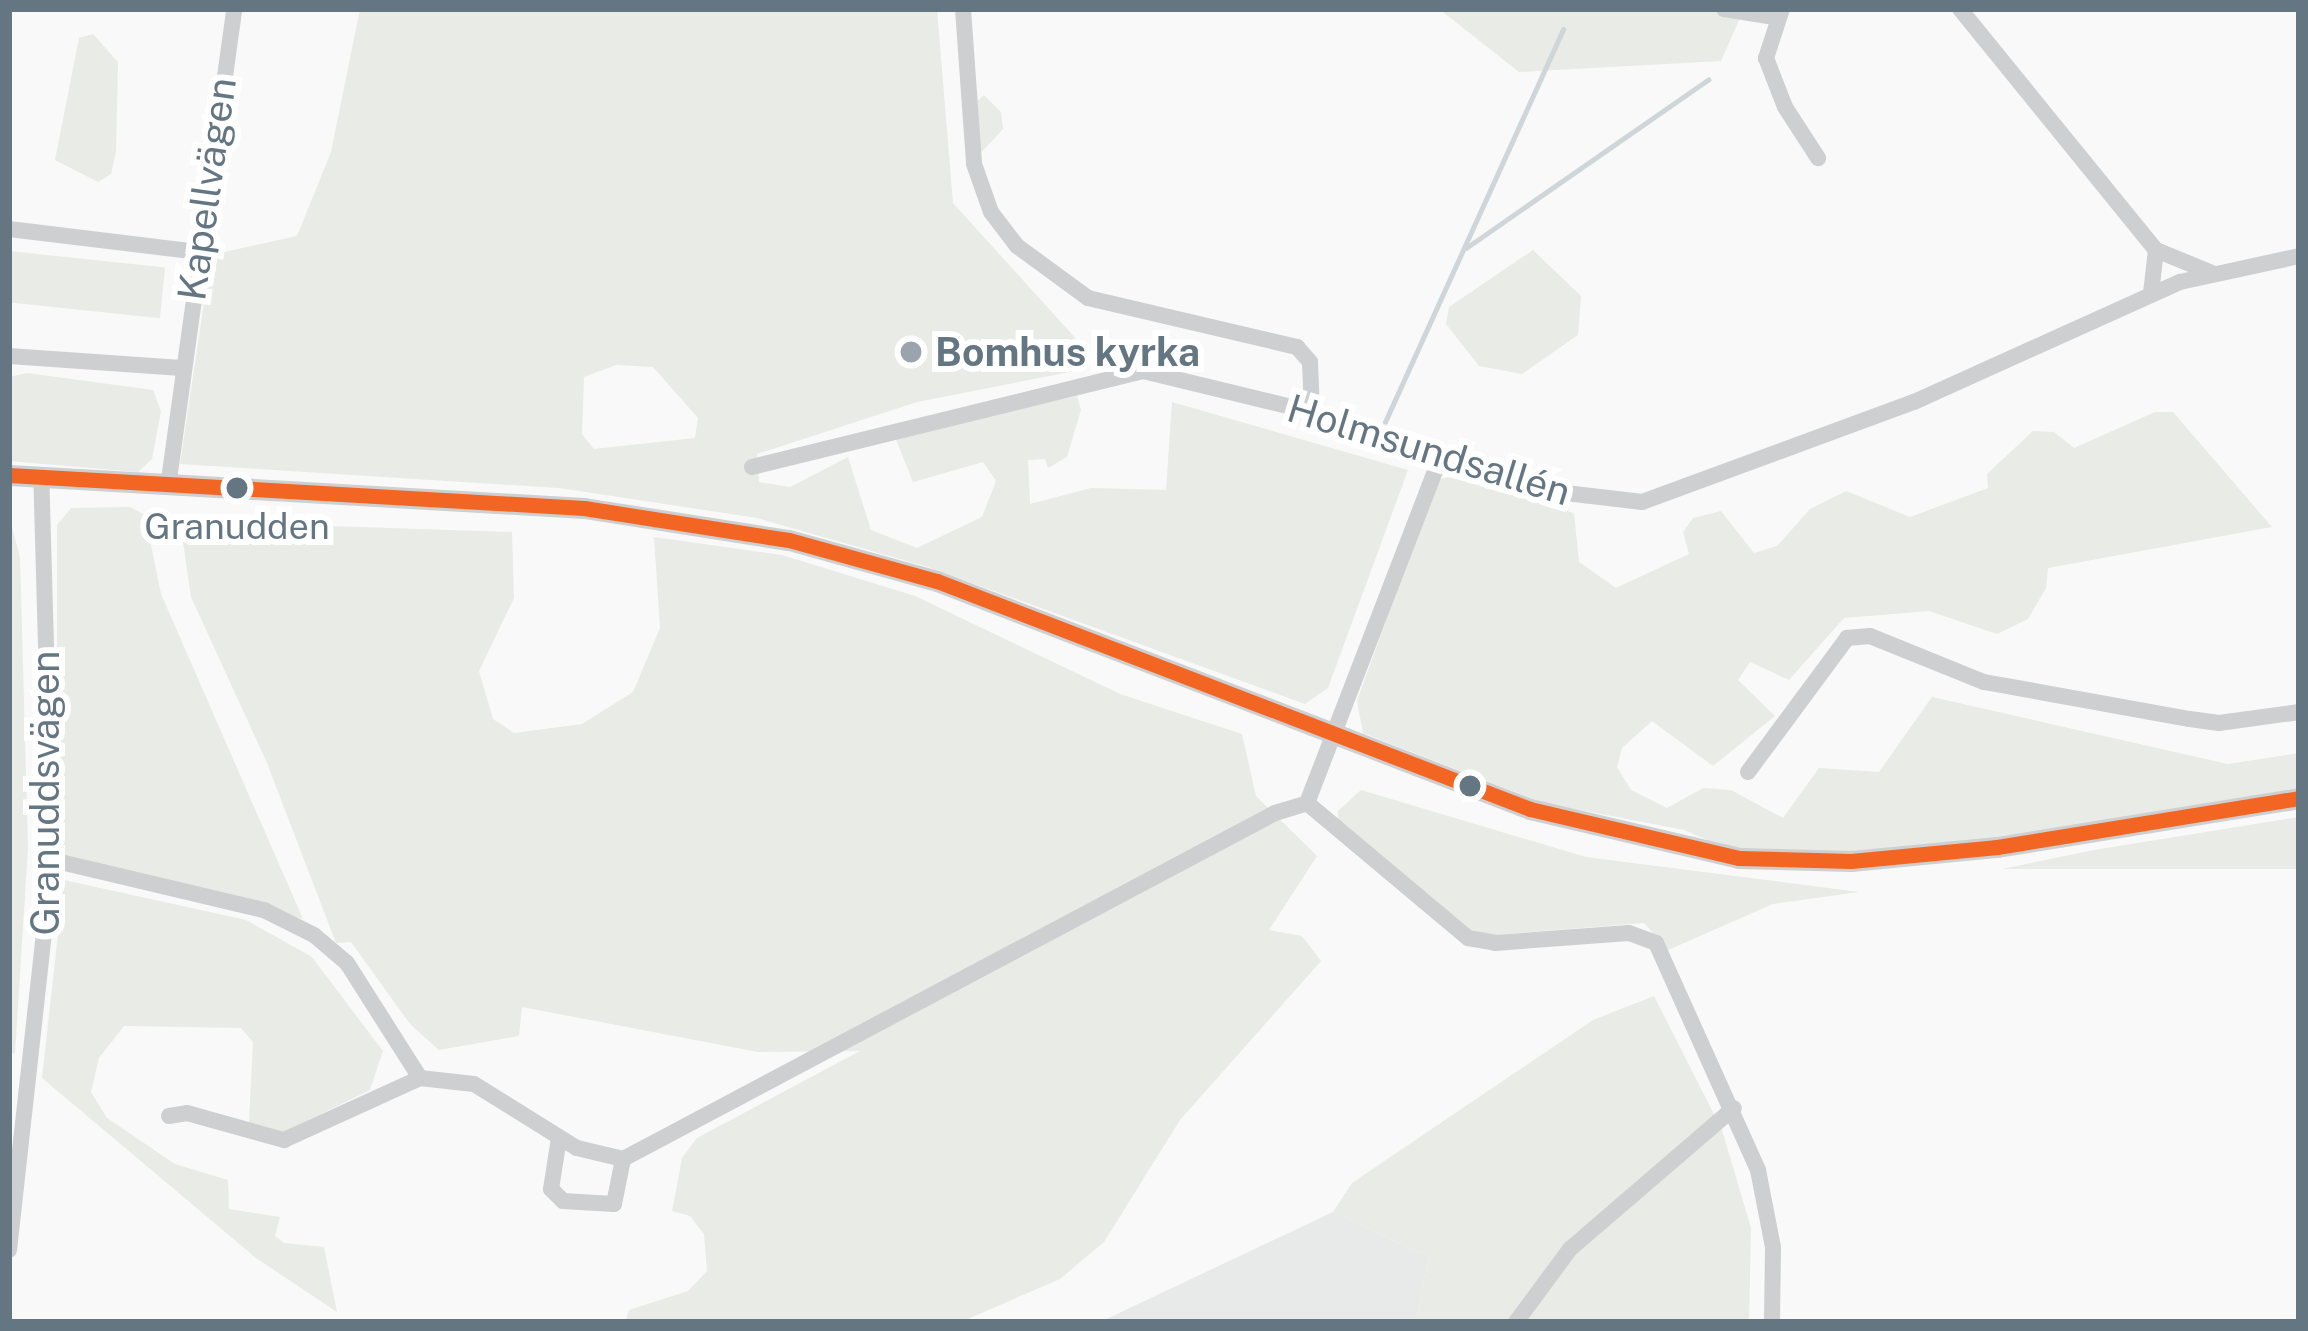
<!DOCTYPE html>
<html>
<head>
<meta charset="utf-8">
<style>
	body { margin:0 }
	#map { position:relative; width:2308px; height:1331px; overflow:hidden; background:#f9f9f9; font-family:"Public Sans",sans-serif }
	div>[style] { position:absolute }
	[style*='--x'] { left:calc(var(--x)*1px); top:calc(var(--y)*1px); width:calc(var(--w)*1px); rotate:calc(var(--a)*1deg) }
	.built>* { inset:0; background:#e8e9e9 }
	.green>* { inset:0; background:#e8ebe6; transform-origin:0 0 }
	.stream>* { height:4.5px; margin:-2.25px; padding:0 2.25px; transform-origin:2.25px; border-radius:2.25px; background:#ced6d9 }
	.minor>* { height:16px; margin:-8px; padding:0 8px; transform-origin:8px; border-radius:8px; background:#cecfd0 }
	.tertiary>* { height:21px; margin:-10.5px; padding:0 10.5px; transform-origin:10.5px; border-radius:10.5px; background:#cecfd0 }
	.bus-1>* { height:15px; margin:-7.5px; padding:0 7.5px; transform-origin:7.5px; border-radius:7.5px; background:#f26522 }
	.dots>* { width:33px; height:33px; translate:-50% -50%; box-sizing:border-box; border:6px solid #fff; border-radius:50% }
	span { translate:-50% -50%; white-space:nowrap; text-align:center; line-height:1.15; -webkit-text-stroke:12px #fff; paint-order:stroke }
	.bus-label { font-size:36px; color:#657683 }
	.street-label { font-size:39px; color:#657683 }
	.poi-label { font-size:39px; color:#657683; font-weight:700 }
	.left { translate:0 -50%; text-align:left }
	.frame { position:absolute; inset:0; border:12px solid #657683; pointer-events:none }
</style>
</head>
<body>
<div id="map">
	<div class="built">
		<i style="clip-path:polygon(1333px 1212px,1428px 1257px,1416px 1322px,1100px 1322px)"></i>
	</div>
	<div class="green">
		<i style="clip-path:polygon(evenodd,360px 9px,937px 9px,953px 203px,1088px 352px,1080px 370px,917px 402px,757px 454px,759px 482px,790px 487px,848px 457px,871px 530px,917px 548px,982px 517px,996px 481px,983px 462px,913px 482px,895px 437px,1077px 396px,1081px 410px,1067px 457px,1048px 468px,1045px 459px,1028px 460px,1030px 504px,1091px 488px,1166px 490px,1172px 402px,1408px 470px,1328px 688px,1305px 704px,928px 567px,757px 518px,559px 488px,180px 464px,211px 255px,297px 236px,331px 152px,360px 9px,616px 365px,653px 367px,698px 418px,695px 438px,594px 449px,582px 434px,584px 377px,616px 365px)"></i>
		<i style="clip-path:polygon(1439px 9px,1744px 9px,1721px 61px,1519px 72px)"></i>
		<i style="clip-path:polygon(93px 34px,118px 62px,116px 152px,111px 174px,98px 182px,55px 160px,79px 38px)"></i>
		<i style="clip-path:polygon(984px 95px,1001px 112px,1003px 129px,979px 155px,977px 101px)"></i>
		<i style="clip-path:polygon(1533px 250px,1581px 296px,1578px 335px,1522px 374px,1479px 366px,1446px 324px,1449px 307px)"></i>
		<i style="left:9px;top:251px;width:157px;height:51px;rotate:6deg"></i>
		<i style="clip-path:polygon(27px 373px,153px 390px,161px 411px,152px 459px,138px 472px,9px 461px,9px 377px)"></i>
		<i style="clip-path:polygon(2155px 412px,2173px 412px,2272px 527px,2048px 568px,2046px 588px,2028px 619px,1997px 634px,1929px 611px,1844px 618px,1789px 680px,1750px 662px,1738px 680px,1775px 716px,1713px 766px,1652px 721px,1622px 748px,1617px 767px,1631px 790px,1667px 808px,1703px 788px,1731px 790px,1783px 818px,1819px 768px,1879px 772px,1932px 697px,2228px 764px,2299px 753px,2299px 788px,2000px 839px,1852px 856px,1738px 853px,1684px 830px,1544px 803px,1363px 733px,1357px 701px,1437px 480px,1449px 477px,1574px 513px,1579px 562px,1616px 588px,1689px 554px,1683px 532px,1693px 518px,1721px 511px,1754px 553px,1777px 546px,1810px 509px,1846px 491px,1910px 517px,1988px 488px,1987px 474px,2033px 431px,2054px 432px,2074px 448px)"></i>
		<i style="clip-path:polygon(130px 507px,145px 515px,161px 594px,303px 919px,57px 854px,57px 525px,71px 508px)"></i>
		<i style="clip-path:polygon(9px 516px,20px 557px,28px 847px,15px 1054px,9px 1051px)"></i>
		<i style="clip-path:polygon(180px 521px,512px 532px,514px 598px,479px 671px,493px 719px,514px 733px,582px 724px,633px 692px,660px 628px,654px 537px,782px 555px,915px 596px,1120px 694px,1242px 734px,1256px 796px,1317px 856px,1269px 930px,1302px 936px,1321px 961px,1180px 1120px,1104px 1242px,1060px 1279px,961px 1322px,625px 1322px,629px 1310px,688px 1291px,707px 1271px,704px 1234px,690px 1216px,672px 1211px,682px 1158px,697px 1138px,860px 1051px,758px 1052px,522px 1007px,519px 1036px,439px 1050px,410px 1024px,351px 942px,336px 943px,267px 763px,191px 597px)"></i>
		<i style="clip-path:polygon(1361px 790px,1586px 857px,1859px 892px,1773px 904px,1668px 950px,1644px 923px,1481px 936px,1447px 918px,1338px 822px,1338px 811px)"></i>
		<i style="clip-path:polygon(2299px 817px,2299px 869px,2002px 869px,2094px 850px)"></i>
		<i style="clip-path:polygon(64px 880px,246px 920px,312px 957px,383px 1051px,370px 1090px,280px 1134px,249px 1123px,253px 1042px,241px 1028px,124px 1026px,99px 1058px,91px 1092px,107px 1118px,175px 1164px,228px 1180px,229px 1209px,280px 1217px,275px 1236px,284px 1243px,324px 1247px,337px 1312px,256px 1258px,42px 1078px)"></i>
		<i style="clip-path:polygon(1654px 996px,1722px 1130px,1751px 1228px,1749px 1322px,1416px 1322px,1428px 1257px,1333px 1212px,1352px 1183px,1593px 1020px)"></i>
	</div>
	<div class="stream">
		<i style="--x:1466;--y:248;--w:295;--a:-34.8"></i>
		<i style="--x:1385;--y:422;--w:431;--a:-65.6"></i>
	</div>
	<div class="minor">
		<i style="--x:963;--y:9;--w:155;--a:85.9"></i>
		<i style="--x:974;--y:164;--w:51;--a:70.5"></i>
		<i style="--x:991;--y:212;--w:43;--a:52.6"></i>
		<i style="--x:1017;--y:246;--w:88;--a:36.2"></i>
		<i style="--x:1088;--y:298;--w:215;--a:13.2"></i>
		<i style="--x:1297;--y:347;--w:20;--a:49"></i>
		<i style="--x:1310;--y:362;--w:50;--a:87.7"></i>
		<i style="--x:1724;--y:9;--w:51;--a:9.1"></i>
		<i style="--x:1782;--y:9;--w:52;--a:108.1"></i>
		<i style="--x:1766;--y:58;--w:53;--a:68.8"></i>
		<i style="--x:1785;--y:107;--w:61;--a:57.1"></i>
		<i style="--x:1960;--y:9;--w:311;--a:50.9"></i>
		<i style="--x:9;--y:229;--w:190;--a:6.9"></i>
		<i style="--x:2151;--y:293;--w:43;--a:-83.4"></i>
		<i style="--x:2156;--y:250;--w:61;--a:22.3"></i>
		<i style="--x:9;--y:356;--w:173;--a:4"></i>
		<i style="--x:752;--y:467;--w:403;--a:-13.8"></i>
		<i style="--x:1143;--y:371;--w:174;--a:13.6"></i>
		<i style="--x:1312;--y:412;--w:258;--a:18.1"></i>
		<i style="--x:1557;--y:492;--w:86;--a:6.7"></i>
		<i style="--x:1642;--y:502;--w:290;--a:-20.2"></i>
		<i style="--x:1914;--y:402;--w:292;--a:-24.3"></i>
		<i style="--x:2180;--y:282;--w:122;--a:-12.3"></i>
		<i style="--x:168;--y:487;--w:483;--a:-82.1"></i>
		<i style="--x:1748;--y:772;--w:167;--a:-53.5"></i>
		<i style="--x:1847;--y:638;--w:23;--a:-5"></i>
		<i style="--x:1870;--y:636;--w:123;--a:22"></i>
		<i style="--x:1984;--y:682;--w:209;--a:10.2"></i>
		<i style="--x:2190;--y:719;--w:29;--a:8"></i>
		<i style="--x:2219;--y:723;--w:81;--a:-7.8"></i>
		<i style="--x:1307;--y:803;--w:210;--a:40"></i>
		<i style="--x:1468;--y:938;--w:27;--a:10"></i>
		<i style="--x:1495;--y:943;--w:134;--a:-4.3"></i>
		<i style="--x:1629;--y:933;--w:29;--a:20"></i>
		<i style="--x:1656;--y:943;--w:249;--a:65.8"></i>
		<i style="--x:1758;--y:1170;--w:78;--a:79"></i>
		<i style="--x:1773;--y:1247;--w:75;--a:90.8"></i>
		<i style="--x:52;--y:860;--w:218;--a:13.3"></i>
		<i style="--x:264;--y:910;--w:56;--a:26.6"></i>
		<i style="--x:314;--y:935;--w:43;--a:40.3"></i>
		<i style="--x:347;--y:963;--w:136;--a:57.6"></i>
		<i style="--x:420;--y:1078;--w:54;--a:6.3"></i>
		<i style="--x:474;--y:1084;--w:121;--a:31.9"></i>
		<i style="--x:577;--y:1148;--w:47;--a:13.4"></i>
		<i style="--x:623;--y:1159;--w:738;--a:-27.95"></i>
		<i style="--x:1275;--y:813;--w:34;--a:-17"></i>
		<i style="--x:1307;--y:803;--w:369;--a:-68.9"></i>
		<i style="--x:169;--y:1116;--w:18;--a:-9"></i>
		<i style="--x:187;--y:1113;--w:101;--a:15.6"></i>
		<i style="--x:284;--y:1140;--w:149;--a:-24.5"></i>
		<i style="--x:559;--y:1138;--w:52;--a:98.9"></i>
		<i style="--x:551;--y:1189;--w:17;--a:45"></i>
		<i style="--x:563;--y:1201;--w:51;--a:3.4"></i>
		<i style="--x:614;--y:1204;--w:46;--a:-78.7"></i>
		<i style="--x:9;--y:1250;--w:392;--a:-83.7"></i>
		<i style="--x:52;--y:860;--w:382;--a:-91.6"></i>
		<i style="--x:1516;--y:1322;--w:91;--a:-53.5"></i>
		<i style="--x:1570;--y:1249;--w:216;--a:-40.7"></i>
	</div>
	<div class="tertiary">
		<i style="--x:9;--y:475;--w:576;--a:3.28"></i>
		<i style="--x:584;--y:508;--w:207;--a:8.9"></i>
		<i style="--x:789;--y:540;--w:154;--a:15.5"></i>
		<i style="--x:937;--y:581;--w:635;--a:21.03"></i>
		<i style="--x:1530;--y:809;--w:215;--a:13.2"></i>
		<i style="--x:1739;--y:858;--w:112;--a:1.5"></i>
		<i style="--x:1851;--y:861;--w:147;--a:-5.5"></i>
		<i style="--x:1997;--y:847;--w:306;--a:-9.2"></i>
	</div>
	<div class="bus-1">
		<i style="--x:9;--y:475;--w:576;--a:3.28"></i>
		<i style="--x:584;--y:508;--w:207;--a:8.9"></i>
		<i style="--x:789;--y:540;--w:154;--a:15.5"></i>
		<i style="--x:937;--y:581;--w:635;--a:21.03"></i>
		<i style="--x:1530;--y:809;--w:215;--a:13.2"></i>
		<i style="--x:1739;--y:858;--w:112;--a:1.5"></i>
		<i style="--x:1851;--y:861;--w:147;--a:-5.5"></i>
		<i style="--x:1997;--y:847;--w:306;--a:-9.2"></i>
	</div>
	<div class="dots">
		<i style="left:911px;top:352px;background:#99a4ac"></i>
		<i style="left:237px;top:488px;background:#657683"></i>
		<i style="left:1470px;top:786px;background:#657683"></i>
	</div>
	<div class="bus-label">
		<span style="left:237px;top:527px">Granudden</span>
	</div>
	<div class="street-label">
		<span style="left:207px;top:189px;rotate:-82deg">Kapellvägen</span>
		<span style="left:1429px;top:450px;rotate:17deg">Holmsundsallén</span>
		<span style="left:45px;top:793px;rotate:-90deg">Granuddsvägen</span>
	</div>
	<div class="poi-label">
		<span class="left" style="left:935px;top:352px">Bomhus kyrka</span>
	</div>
	<div class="frame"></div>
</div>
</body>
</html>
